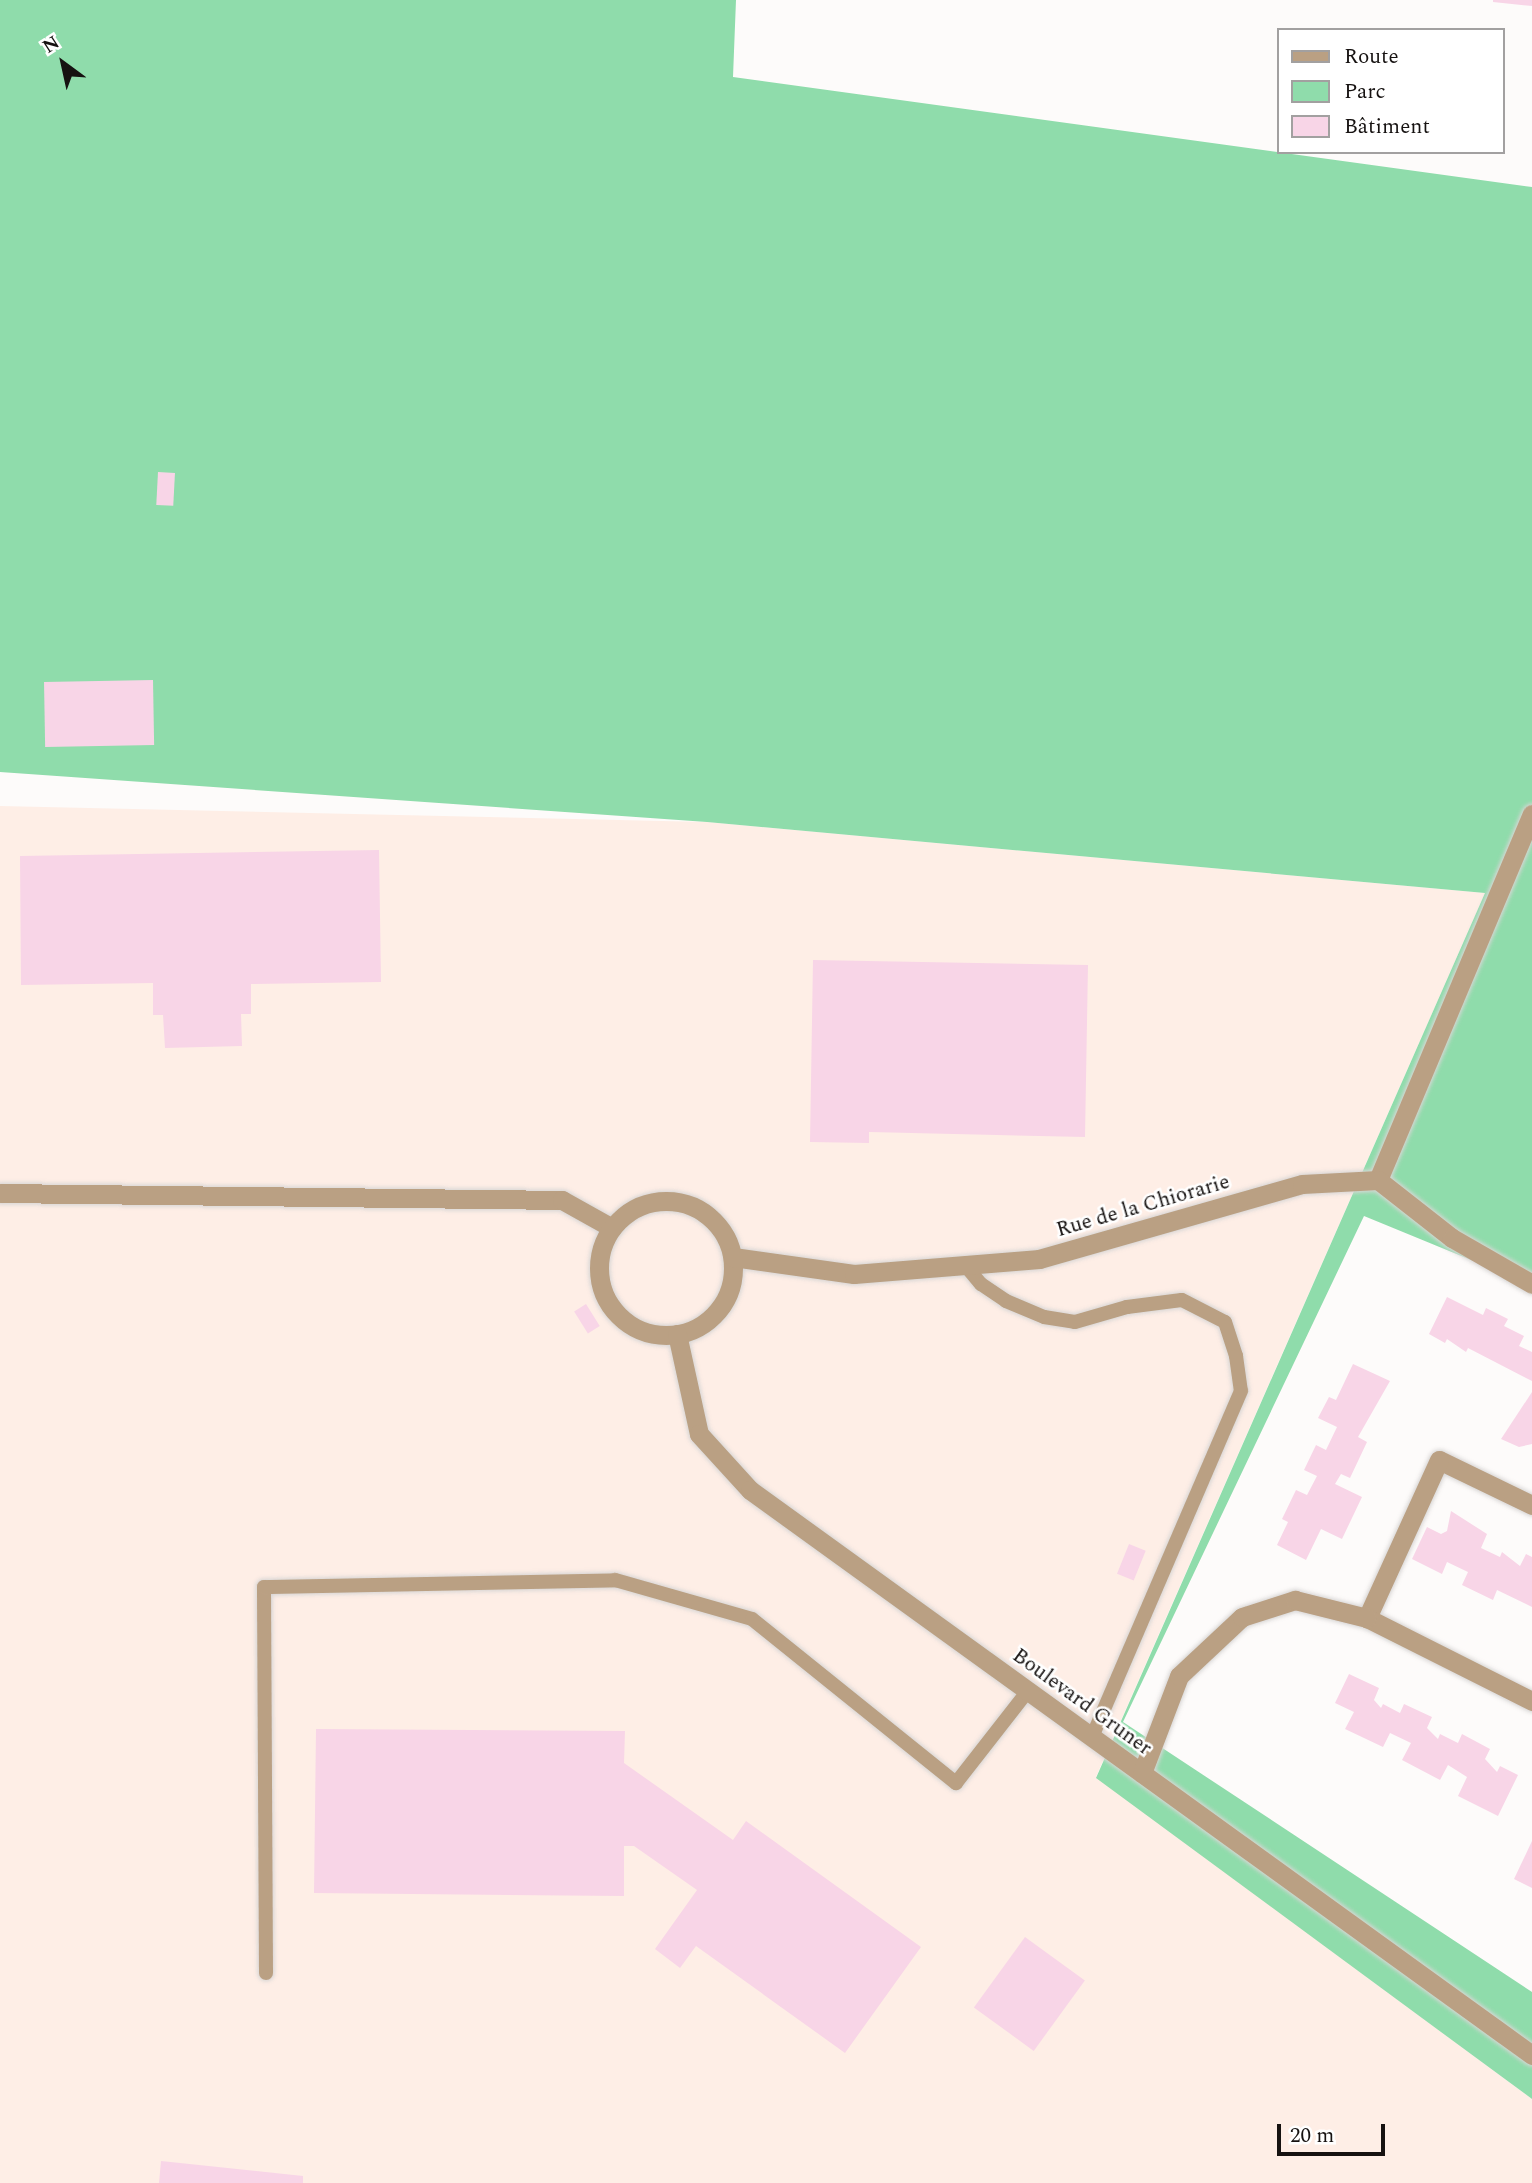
<!DOCTYPE html>
<html>
<head>
<meta charset="utf-8">
<style>
	body { margin:0 }
	#map { position:relative; width:1532px; height:2183px; overflow:hidden; background:#fdfbfa; font-family:Spectral,serif }
	div>[style] { position:absolute }
	[style*='--x'] { left:calc(var(--x)*1px); top:calc(var(--y)*1px); width:calc(var(--w)*1px); rotate:calc(var(--a)*1deg) }
	.built>* { inset:0; background:#feeee6 }
	.green>* { inset:0; background:#8fdcab }
	.building>* { inset:0; background:#f8d5e7; transform-origin:0 0 }
	.roads { filter:drop-shadow(0 0 2px #d8d6d5) drop-shadow(0 0 2px #d8d6d5) }
	.service>* { height:14px; margin:-7px; padding:0 7px; transform-origin:7px; border-radius:7px; background:#baa083 }
	.minor>* { height:19px; margin:-9.5px; padding:0 9.5px; transform-origin:9.5px; border-radius:9.5px; background:#baa083 }
	.minor>.ring { margin:-9.5px; padding:0; box-sizing:content-box; background:none; border:19px solid #baa083; border-radius:50% }
	span { translate:-50% -50%; white-space:nowrap; text-align:center; line-height:1.15; -webkit-text-stroke:5px #fff; paint-order:stroke }
	.street-label { font-size:21px; color:#161211 }
	.legend { position:absolute; left:1277px; top:28px; width:228px; height:126px; box-sizing:border-box; background:#fff; border:2px solid #a2a0a0; margin:0; padding:9px 12px; list-style:none; font-size:21px; color:#161211 }
	.legend li { display:flex; align-items:center; gap:14px; height:35px }
	.legend b { width:35px; border:2px solid #a2a0a0 }
	.north { position:absolute; left:28px; top:28px; width:70px; height:70px; -webkit-text-stroke:5px #fff; paint-order:stroke; rotate:327deg; font-size:19px; font-weight:700; line-height:28px; text-align:center; color:#161211 }
	.north::after { content:''; display:block; margin:auto; width:24px; height:32px; background:#161211; clip-path:polygon(50% 0,100% 100%,50% 72%,0 100%) }
	.scale { position:absolute; left:1277px; top:2124px; width:108px; height:32px; box-sizing:border-box; border:4px solid #161211; border-top:0; padding-left:9px; font-size:21px; line-height:24px; white-space:nowrap; color:#161211; -webkit-text-stroke:5px #fff; paint-order:stroke }
</style>
</head>
<body>
<div id="map">
	<div class="built">
		<i style="clip-path:polygon(0 806px,707px 822px,1485px 893px,1096px 1777px,1532px 2099px,1532px 2183px,0 2183px)"></i>
	</div>
	<div class="green">
		<i style="clip-path:polygon(0 0,736px 0,733px 77px,1532px 187px,1532px 1285px,1364px 1216px,1123px 1722px,1532px 1992px,1532px 2099px,1096px 1778px,1485px 893px,707px 822px,0 772px)"></i>
	</div>
	<div class="building">
		<i style="clip-path:polygon(1493px 0,1532px 0,1532px 6px,1493px 2px)"></i>
		<i style="left:158px;top:472px;width:17px;height:33px;rotate:3deg"></i>
		<i style="left:153px;top:680px;width:65px;height:109px;rotate:89deg"></i>
		<i style="clip-path:polygon(379px 850px,381px 982px,251px 984px,251px 1014px,241px 1014px,242px 1046px,165px 1048px,163px 1015px,153px 1015px,153px 983px,21px 985px,20px 856px)"></i>
		<i style="clip-path:polygon(813px 960px,1088px 965px,1085px 1137px,869px 1132px,869px 1143px,810px 1142px)"></i>
		<i style="clip-path:polygon(1447px 1297px,1483px 1315px,1486px 1308px,1508px 1319px,1504px 1326px,1524px 1336px,1519px 1346px,1532px 1352px,1532px 1381px,1468px 1348px,1466px 1352px,1447px 1339px,1445px 1343px,1429px 1334px)"></i>
		<i style="left:586px;top:1304px;width:26px;height:14px;rotate:58deg"></i>
		<i style="clip-path:polygon(1353px 1364px,1390px 1381px,1358px 1437px,1367px 1442px,1350px 1478px,1341px 1474px,1335px 1484px,1362px 1497px,1342px 1539px,1321px 1529px,1306px 1560px,1277px 1545px,1288px 1522px,1282px 1519px,1296px 1490px,1307px 1495px,1317px 1476px,1304px 1470px,1316px 1445px,1326px 1450px,1337px 1427px,1318px 1418px,1329px 1397px,1336px 1400px)"></i>
		<i style="clip-path:polygon(1532px 1392px,1532px 1444px,1519px 1447px,1501px 1439px)"></i>
		<i style="clip-path:polygon(1451px 1511px,1487px 1534px,1481px 1548px,1500px 1557px,1502px 1552px,1520px 1566px,1526px 1554px,1532px 1557px,1532px 1607px,1497px 1590px,1493px 1600px,1462px 1585px,1468px 1572px,1447px 1562px,1442px 1574px,1412px 1559px,1427px 1527px,1441px 1534px,1447px 1531px)"></i>
		<i style="left:1129px;top:1544px;width:18px;height:32px;rotate:22deg"></i>
		<i style="clip-path:polygon(1349px 1674px,1379px 1688px,1374px 1700px,1381px 1708px,1383px 1704px,1400px 1713px,1404px 1704px,1432px 1717px,1427px 1728px,1438px 1739px,1440px 1734px,1458px 1743px,1462px 1734px,1490px 1749px,1485px 1759px,1497px 1772px,1500px 1766px,1518px 1775px,1498px 1816px,1458px 1796px,1467px 1777px,1448px 1765px,1440px 1780px,1402px 1760px,1411px 1743px,1390px 1733px,1383px 1747px,1345px 1729px,1354px 1712px,1335px 1703px)"></i>
		<i style="clip-path:polygon(316px 1729px,625px 1731px,624px 1763px,733px 1840px,746px 1821px,921px 1947px,845px 2053px,696px 1946px,680px 1968px,655px 1949px,697px 1890px,634px 1846px,624px 1846px,624px 1896px,314px 1893px)"></i>
		<i style="clip-path:polygon(1532px 1841px,1532px 1888px,1514px 1879px)"></i>
		<i style="left:1025px;top:1937px;width:74px;height:87px;rotate:36deg"></i>
		<i style="clip-path:polygon(161px 2161px,303px 2176px,303px 2183px,159px 2183px)"></i>
	</div>
	<div class="roads">
		<div class="service">
			<i style="--x:965;--y:1265;--w:25;--a:50"></i>
			<i style="--x:981;--y:1284;--w:30;--a:34"></i>
			<i style="--x:1006;--y:1301;--w:41;--a:22.8"></i>
			<i style="--x:1044;--y:1317;--w:31;--a:9"></i>
			<i style="--x:1075;--y:1322;--w:54;--a:-16.1"></i>
			<i style="--x:1127;--y:1307;--w:55;--a:-7.3"></i>
			<i style="--x:1182;--y:1300;--w:48;--a:27.1"></i>
			<i style="--x:1225;--y:1322;--w:36;--a:72"></i>
			<i style="--x:1236;--y:1356;--w:35;--a:82"></i>
			<i style="--x:1241;--y:1391;--w:377;--a:113.3"></i>
			<i style="--x:266;--y:1973;--w:386;--a:-90.3"></i>
			<i style="--x:264;--y:1587;--w:351;--a:-1.1"></i>
			<i style="--x:615;--y:1580;--w:142;--a:15.9"></i>
			<i style="--x:752;--y:1619;--w:262;--a:38.8"></i>
			<i style="--x:956;--y:1783;--w:117;--a:-52"></i>
		</div>
		<div class="minor">
			<i style="--x:1378;--y:1180;--w:397;--a:-67.2"></i>
			<i style="--x:0;--y:1193;--w:562;--a:0.71"></i>
			<i style="--x:562;--y:1200;--w:57;--a:29.2"></i>
			<i class="ring" style="left:599px;top:1201px;width:115px;height:115px"></i>
			<i style="--x:733;--y:1257;--w:122;--a:8"></i>
			<i style="--x:854;--y:1274;--w:186;--a:-4.6"></i>
			<i style="--x:1039;--y:1259;--w:273;--a:-15.9"></i>
			<i style="--x:1302;--y:1184;--w:76;--a:-3"></i>
			<i style="--x:1378;--y:1180;--w:94;--a:38.1"></i>
			<i style="--x:1452;--y:1238;--w:92;--a:29.9"></i>
			<i style="--x:677;--y:1334;--w:102;--a:77.6"></i>
			<i style="--x:699;--y:1434;--w:76;--a:47.7"></i>
			<i style="--x:750;--y:1490;--w:965;--a:35.85"></i>
			<i style="--x:1532;--y:1505;--w:103;--a:-154.2"></i>
			<i style="--x:1439;--y:1460;--w:174;--a:114.5"></i>
			<i style="--x:1367;--y:1618;--w:185;--a:26.7"></i>
			<i style="--x:1142;--y:1773;--w:104;--a:-69.1"></i>
			<i style="--x:1179;--y:1676;--w:86;--a:-43.1"></i>
			<i style="--x:1242;--y:1617;--w:56;--a:-17.8"></i>
			<i style="--x:1295;--y:1600;--w:74;--a:14"></i>
		</div>
	</div>
	<div class="street-label">
		<span style="left:1143px;top:1206px;rotate:-16deg">Rue de la Chiorarie</span>
		<span style="left:1082px;top:1702px;rotate:36deg">Boulevard Gruner</span>
	</div>
	<ul class="legend">
	<li><b style="height:9px;background:#baa083"></b>Route</li>
	<li><b style="height:19px;background:#8fdcab"></b>Parc</li>
	<li><b style="height:19px;background:#f8d5e7"></b>Bâtiment</li>
	</ul>
	<div class="north">N</div>
	<div class="scale">20 m</div>
</div>
</body>
</html>
